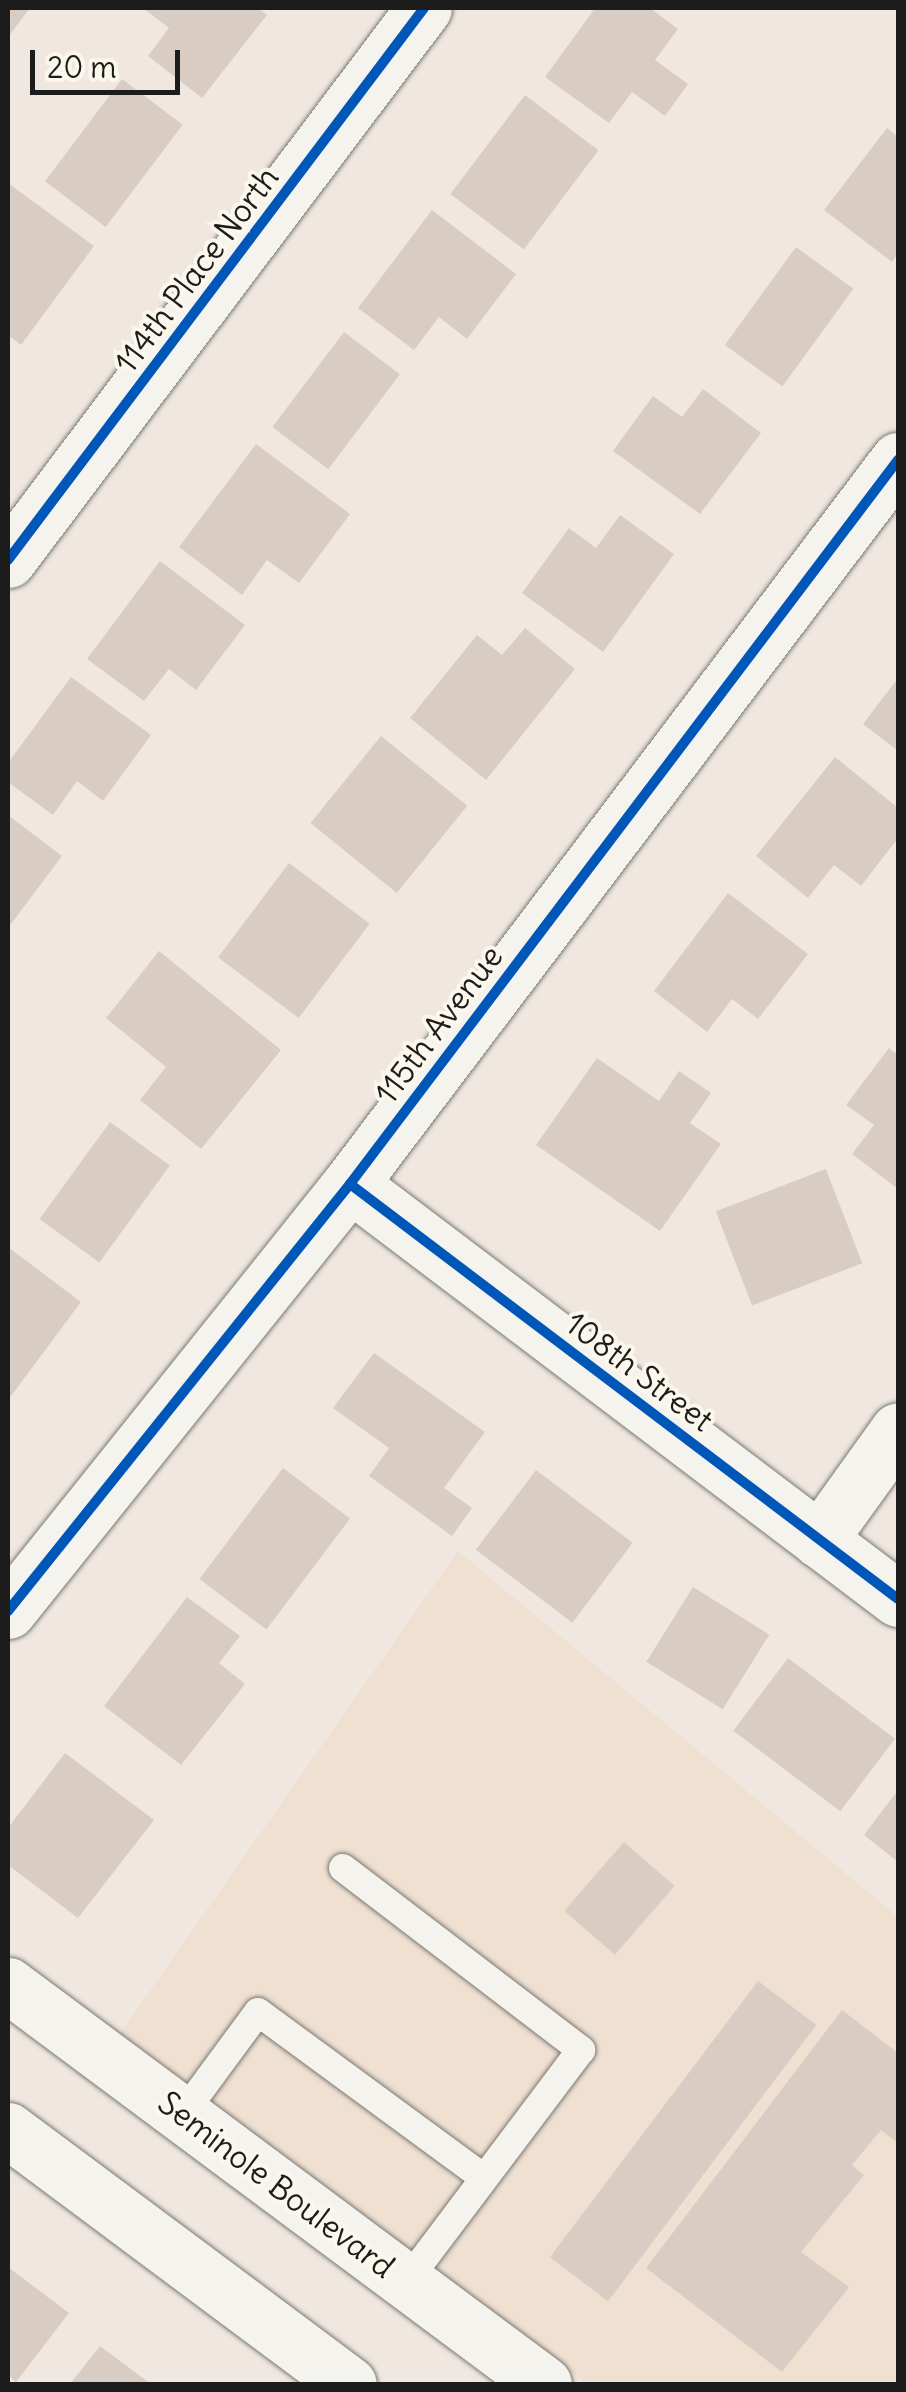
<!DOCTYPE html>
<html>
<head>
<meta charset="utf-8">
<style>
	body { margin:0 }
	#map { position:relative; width:906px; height:2392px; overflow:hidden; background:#f0e8e0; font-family:Delius,sans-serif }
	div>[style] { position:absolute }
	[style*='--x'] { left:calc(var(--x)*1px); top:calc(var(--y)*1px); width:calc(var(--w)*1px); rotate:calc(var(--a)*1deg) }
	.built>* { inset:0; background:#efe0d1 }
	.building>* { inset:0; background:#d9cdc3; transform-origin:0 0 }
	.roads { filter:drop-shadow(0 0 2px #7b7874) drop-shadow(0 0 2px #7b7874) }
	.service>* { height:28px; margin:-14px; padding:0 14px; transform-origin:14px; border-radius:14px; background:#f5f3ee }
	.minor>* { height:55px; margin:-27.5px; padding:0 27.5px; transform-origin:27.5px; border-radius:27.5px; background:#f5f3ee }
	.primary>* { height:55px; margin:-27.5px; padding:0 27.5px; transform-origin:27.5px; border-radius:27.5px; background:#f5f3ee }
	.cycleway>* { height:10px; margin:-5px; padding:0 5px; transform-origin:5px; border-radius:5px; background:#0057b8 }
	span { translate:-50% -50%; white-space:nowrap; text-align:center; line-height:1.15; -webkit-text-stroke:8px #fbf7ec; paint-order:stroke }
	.street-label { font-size:32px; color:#1c1c1c }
	.frame { position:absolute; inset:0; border:10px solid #1c1c1c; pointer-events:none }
	.scale { position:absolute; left:30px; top:50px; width:150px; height:45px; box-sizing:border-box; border:5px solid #1c1c1c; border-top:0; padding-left:12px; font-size:30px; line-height:35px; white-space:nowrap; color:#1c1c1c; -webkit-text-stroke:8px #fbf7ec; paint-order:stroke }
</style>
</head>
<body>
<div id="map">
	<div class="built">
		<i style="clip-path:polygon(458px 1551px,898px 1917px,898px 2384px,587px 2384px,119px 2035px)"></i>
	</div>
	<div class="building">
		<i style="clip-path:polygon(8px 8px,30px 8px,8px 37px)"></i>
		<i style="clip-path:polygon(143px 8px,258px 8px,267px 15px,202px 98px,148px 56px,169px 28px)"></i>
		<i style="clip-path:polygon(595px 8px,650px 8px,678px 29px,655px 60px,688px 84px,665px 116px,632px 92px,609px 123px,545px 77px)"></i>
		<i style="left:122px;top:79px;width:76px;height:128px;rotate:37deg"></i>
		<i style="left:525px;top:95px;width:92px;height:124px;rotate:37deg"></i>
		<i style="clip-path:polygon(887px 128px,898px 137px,898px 253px,892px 262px,824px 210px)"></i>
		<i style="clip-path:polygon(8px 183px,94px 246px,21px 345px,8px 335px)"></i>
		<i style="clip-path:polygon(432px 210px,516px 274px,467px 339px,439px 317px,414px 350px,358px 308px)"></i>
		<i style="left:796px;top:247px;width:71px;height:121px;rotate:36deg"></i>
		<i style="left:344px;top:332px;width:70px;height:119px;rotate:37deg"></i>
		<i style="clip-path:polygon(703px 389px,761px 433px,700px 514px,613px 451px,653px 396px,682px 417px)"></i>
		<i style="clip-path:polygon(256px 444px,350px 514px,299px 583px,267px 560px,242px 595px,179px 547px)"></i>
		<i style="clip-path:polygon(620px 515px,674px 554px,603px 652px,522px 593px,569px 528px,596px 548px)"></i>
		<i style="clip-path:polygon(160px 561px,245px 625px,196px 690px,169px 669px,144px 701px,87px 659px)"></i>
		<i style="clip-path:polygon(525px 628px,575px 669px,486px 780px,410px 718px,477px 635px,502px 655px)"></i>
		<i style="clip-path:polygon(71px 677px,151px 735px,103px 801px,77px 781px,53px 815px,8px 782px,8px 763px)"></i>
		<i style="clip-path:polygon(898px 678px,898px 751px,863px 724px)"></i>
		<i style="left:381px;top:736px;width:111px;height:112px;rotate:39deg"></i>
		<i style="clip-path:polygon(835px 757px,898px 808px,898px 838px,861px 886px,834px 865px,808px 898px,756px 856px)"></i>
		<i style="clip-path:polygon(8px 815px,62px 856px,8px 928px)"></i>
		<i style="left:289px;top:863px;width:101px;height:118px;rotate:37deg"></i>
		<i style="clip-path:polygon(728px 893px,808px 954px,758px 1019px,732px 999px,707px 1032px,654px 991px)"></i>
		<i style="clip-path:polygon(159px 951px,281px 1050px,201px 1149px,140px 1100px,166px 1067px,106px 1018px)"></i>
		<i style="clip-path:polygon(889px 1048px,898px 1055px,898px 1189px,852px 1154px,874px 1125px,846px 1105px)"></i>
		<i style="clip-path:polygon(597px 1058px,659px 1101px,679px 1071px,711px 1093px,690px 1123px,721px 1144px,660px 1231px,536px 1145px)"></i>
		<i style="left:110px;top:1122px;width:74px;height:120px;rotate:36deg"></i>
		<i style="left:826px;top:1169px;width:101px;height:118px;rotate:69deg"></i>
		<i style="clip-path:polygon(8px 1247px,81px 1302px,8px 1400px)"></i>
		<i style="clip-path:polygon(374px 1353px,485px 1432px,444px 1488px,472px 1508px,452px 1536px,369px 1476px,389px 1448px,333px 1408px)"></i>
		<i style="left:283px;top:1468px;width:84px;height:139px;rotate:37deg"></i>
		<i style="left:536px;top:1470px;width:121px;height:100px;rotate:37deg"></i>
		<i style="left:693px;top:1587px;width:90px;height:88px;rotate:32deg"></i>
		<i style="clip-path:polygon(187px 1597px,240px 1636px,219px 1663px,245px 1684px,181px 1765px,104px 1706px)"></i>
		<i style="left:788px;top:1658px;width:134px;height:91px;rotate:37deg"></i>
		<i style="clip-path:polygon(65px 1753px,154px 1820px,78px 1918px,8px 1865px,8px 1828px)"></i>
		<i style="clip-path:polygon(898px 1790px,898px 1862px,864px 1835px)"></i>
		<i style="left:624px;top:1842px;width:67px;height:91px;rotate:41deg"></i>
		<i style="left:758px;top:1981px;width:73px;height:346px;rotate:37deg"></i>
		<i style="clip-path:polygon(842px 2010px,898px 2053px,898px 2143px,881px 2130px,852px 2165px,864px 2175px,801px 2252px,849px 2287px,782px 2372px,646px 2268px)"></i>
		<i style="clip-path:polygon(8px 2267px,69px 2313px,16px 2382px,8px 2375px)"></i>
		<i style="clip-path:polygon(100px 2346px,151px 2384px,70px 2384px)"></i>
	</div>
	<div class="roads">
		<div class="service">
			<i style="--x:343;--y:1868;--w:300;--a:37.4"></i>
			<i style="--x:581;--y:2050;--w:291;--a:127"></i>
			<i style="--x:182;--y:2115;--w:128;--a:-53.6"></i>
			<i style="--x:258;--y:2012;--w:280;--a:36.3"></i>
		</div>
		<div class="minor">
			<i style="--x:8;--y:560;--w:691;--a:-53"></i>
			<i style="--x:350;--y:1184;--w:687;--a:37.14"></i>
			<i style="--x:819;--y:1540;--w:135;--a:-54.3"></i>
			<i style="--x:8;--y:1611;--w:547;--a:-51.31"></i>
			<i style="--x:350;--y:1184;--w:908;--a:-52.88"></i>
		</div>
		<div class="primary">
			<i style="--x:8;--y:1985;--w:668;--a:36.66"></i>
			<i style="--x:8;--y:2130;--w:425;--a:36.7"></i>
		</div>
	</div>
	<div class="cycleway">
		<i style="--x:8;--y:560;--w:691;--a:-53"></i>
		<i style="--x:350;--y:1184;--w:687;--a:37.14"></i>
		<i style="--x:8;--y:1611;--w:547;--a:-51.31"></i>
		<i style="--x:350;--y:1184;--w:908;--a:-52.88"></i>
	</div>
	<div class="street-label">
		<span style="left:197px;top:270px;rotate:-53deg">114th Place North</span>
		<span style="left:439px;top:1025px;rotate:-53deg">115th Avenue</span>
		<span style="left:639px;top:1372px;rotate:37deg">108th Street</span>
		<span style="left:276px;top:2185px;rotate:37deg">Seminole Boulevard</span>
	</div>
	<div class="frame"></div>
	<div class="scale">20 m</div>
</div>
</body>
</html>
